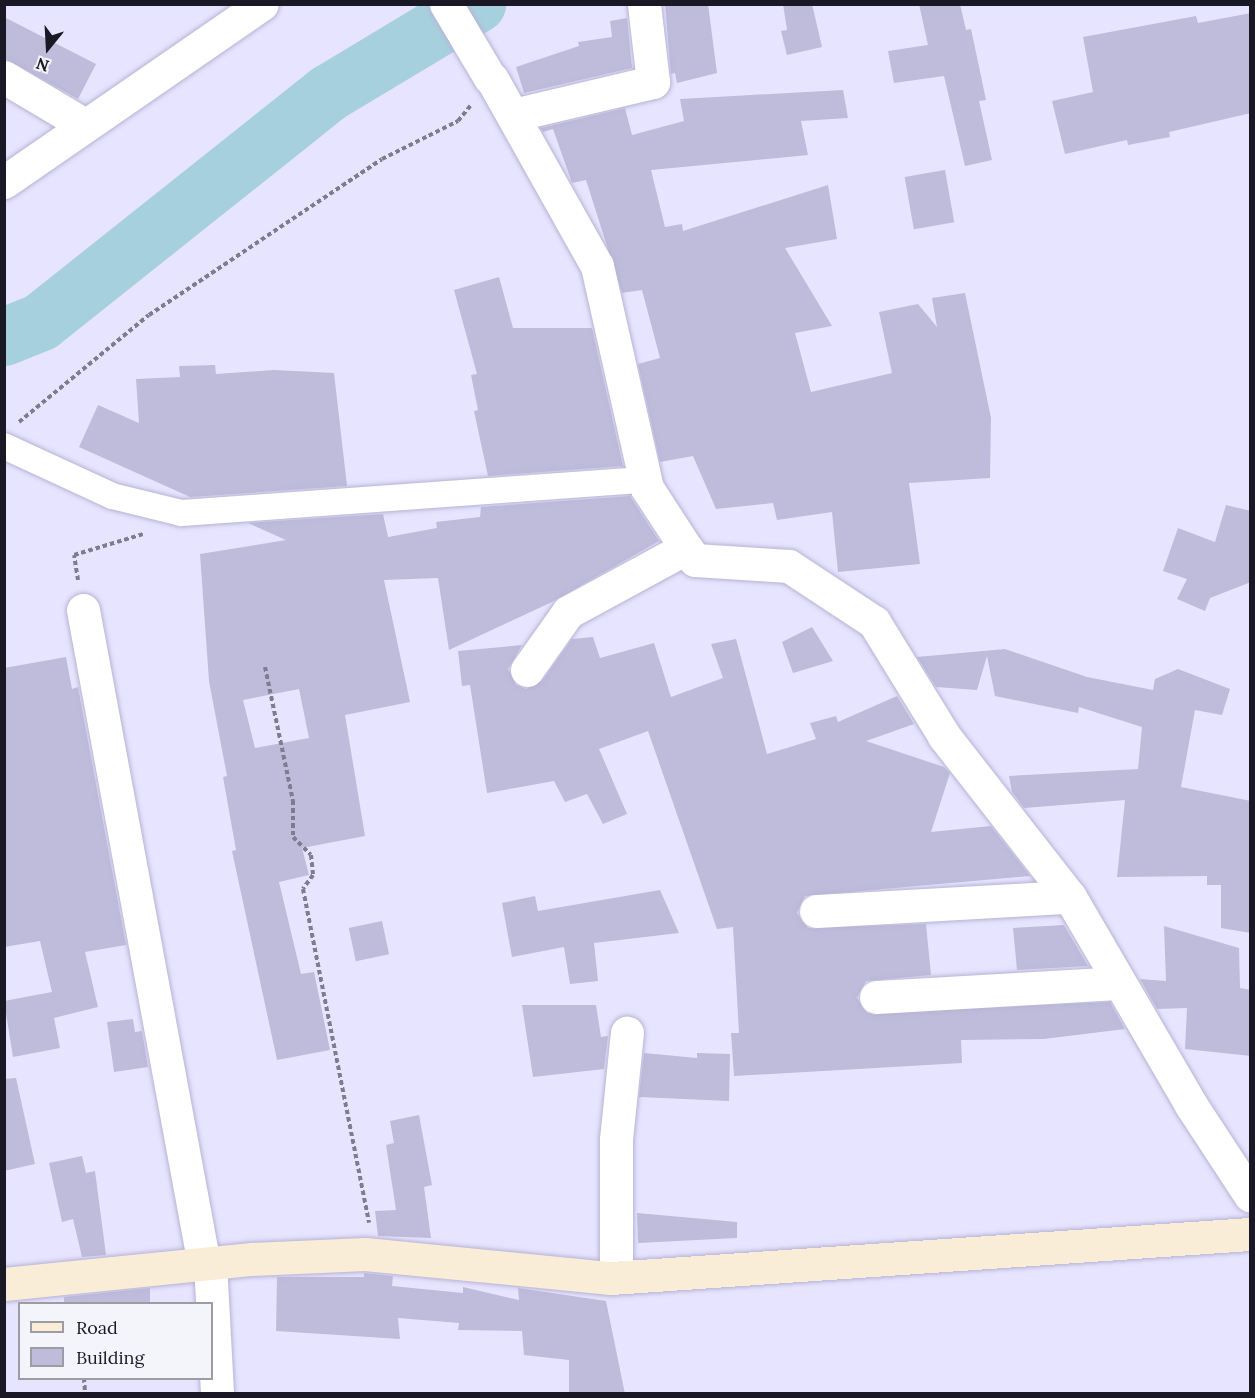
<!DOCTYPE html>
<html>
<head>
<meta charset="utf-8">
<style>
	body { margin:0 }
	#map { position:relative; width:1255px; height:1398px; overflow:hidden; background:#e7e4ff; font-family:Lora,serif }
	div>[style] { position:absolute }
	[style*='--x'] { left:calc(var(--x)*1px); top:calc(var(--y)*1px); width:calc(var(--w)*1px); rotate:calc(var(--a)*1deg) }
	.river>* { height:58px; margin:-29px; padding:0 29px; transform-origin:29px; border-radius:29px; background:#a7d0df }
	.building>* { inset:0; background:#bfbbdb; transform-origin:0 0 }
	.path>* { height:4px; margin-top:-2px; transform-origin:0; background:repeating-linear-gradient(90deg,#7e7c8f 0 4.5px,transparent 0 7.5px) }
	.roads { filter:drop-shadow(0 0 2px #b7b3d4) drop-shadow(0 0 2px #b7b3d4) }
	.pedestrian>* { height:26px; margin:-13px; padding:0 13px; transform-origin:13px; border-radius:13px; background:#fff }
	.minor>* { height:33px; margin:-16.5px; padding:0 16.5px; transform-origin:16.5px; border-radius:16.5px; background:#fff }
	.secondary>* { height:33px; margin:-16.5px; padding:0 16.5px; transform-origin:16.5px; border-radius:16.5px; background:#faedd8 }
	span { translate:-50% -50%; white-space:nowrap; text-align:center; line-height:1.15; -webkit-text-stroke:4.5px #f4f4fb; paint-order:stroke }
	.frame { position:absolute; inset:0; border:6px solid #1a1824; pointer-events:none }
	.legend { position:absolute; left:18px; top:1302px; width:195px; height:78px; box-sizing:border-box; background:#f4f4fb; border:2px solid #9d9ca5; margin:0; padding:8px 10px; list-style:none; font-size:18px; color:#1a1824 }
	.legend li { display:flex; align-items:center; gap:12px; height:30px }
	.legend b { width:30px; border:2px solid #9d9ca5 }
	.north { position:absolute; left:18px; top:18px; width:60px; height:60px; -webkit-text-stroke:4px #f4f4fb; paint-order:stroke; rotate:198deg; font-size:16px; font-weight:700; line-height:24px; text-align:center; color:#1a1824 }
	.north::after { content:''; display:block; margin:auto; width:21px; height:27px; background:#1a1824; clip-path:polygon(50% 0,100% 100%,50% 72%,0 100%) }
</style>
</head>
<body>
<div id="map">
	<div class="river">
		<i style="--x:4;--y:337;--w:40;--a:-22"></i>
		<i style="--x:41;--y:322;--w:368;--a:-38.5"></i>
		<i style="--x:329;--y:93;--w:173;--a:-31"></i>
	</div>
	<div class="building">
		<i style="clip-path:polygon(665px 4px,708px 4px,717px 73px,677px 83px,675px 73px,671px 74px)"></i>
		<i style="clip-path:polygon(783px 4px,812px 4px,822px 47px,787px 55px,781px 31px,787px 30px)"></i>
		<i style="clip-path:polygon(919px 4px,960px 4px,966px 30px,971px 29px,986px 100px,979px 101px,992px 160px,965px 166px,944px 76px,894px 83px,888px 51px,928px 45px)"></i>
		<i style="clip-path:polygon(1251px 13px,1251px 113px,1169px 132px,1170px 137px,1128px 145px,1127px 140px,1065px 154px,1052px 101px,1093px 92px,1083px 37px,1196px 16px,1198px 23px)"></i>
		<i style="clip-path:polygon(4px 17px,96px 64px,78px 99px,4px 58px)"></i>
		<i style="clip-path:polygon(627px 18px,632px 68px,524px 93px,516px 67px,579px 46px,578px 42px,612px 37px,610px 21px)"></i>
		<i style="clip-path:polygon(843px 90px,848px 118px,801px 121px,808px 155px,651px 170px,665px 227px,682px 224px,683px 231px,828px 185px,837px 239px,785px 248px,832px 326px,795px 333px,811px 392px,892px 373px,879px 312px,918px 304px,937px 327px,932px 298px,965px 293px,991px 418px,990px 478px,909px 483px,920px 564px,838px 572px,832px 512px,777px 520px,773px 503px,716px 509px,693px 456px,660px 462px,638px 364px,660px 358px,642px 290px,622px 293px,586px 180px,572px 183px,553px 129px,543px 132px,541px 128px,625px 108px,632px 135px,684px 121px,680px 99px)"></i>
		<i style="left:945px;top:170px;width:53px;height:41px;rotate:80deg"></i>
		<i style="clip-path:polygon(499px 277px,513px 328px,592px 328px,623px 466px,488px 476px,474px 411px,478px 410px,471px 375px,477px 374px,454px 290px)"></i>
		<i style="clip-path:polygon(215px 365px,216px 374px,274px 370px,334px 373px,347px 486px,190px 497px,79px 447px,98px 405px,139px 423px,136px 379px,180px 377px,179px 366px)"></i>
		<i style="clip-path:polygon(evenodd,630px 496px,659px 541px,552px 602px,449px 650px,438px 578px,384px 580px,410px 702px,345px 715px,365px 836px,302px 848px,309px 875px,279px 882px,301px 974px,314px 972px,330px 1050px,277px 1060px,232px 851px,236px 850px,223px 777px,227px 776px,209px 681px,200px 554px,286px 540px,248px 523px,383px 514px,388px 537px,437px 528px,436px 522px,480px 517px,481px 507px,630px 496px,299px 689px,309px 738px,255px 748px,243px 700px,299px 689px)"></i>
		<i style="clip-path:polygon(1226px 505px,1251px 511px,1251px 582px,1210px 598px,1205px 611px,1177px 599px,1187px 579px,1163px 571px,1178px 528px,1215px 542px)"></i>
		<i style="clip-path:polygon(812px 627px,833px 661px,793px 673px,782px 642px)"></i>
		<i style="clip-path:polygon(593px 637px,600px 658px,654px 643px,671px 697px,723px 678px,711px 644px,736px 639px,767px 754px,816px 739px,810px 723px,836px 716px,838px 722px,897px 696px,914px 724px,866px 741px,944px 767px,950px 773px,931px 832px,991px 826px,1030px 876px,805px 896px,797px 913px,808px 928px,926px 924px,931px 975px,866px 981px,857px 998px,867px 1013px,1110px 1002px,1125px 1029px,1044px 1039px,961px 1040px,962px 1063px,734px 1076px,731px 1033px,739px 1033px,733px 927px,717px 929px,648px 731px,599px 749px,627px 814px,603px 824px,587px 794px,565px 802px,554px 781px,487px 793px,470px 685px,462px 686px,458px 651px,522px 645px,508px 669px,516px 685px,526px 689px,542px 681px,572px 639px)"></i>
		<i style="clip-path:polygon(1005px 649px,1087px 677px,1153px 690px,1155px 679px,1178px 669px,1230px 689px,1222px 715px,1195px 710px,1181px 787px,1251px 801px,1251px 933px,1221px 928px,1221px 885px,1207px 885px,1207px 876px,1117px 877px,1125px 800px,1024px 808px,1012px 792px,1009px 776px,1138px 769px,1142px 727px,1079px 707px,1078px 713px,995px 696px,987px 656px,977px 690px,936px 687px,917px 657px)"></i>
		<i style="clip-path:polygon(66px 657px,72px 689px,78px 687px,126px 945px,85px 952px,98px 1007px,54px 1018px,60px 1048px,13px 1057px,4px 1001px,52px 992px,40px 941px,4px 947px,4px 668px)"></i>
		<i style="clip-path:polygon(660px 890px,679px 933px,594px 943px,598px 981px,570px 984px,564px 947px,512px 957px,502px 903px,535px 896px,538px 911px)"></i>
		<i style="left:382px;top:921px;width:34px;height:34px;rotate:78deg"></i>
		<i style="clip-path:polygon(1064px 925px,1088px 966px,1017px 970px,1013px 928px)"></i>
		<i style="clip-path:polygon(1164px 926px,1239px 948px,1240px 988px,1251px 990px,1251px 1056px,1185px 1049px,1187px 1008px,1157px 1009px,1140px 979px,1166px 981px)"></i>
		<i style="clip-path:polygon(522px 1005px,596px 1005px,601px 1037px,608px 1036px,604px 1069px,533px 1077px)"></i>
		<i style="clip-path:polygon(133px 1019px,135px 1032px,142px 1031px,148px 1067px,114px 1072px,107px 1022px)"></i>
		<i style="clip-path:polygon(644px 1053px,697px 1058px,697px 1053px,730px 1054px,729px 1101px,639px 1097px)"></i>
		<i style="clip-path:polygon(16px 1078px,35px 1164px,4px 1171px,4px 1079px)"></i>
		<i style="clip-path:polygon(419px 1115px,432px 1185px,424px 1187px,431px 1238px,378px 1236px,375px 1211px,396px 1210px,386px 1145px,394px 1143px,390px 1121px)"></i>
		<i style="clip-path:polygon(82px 1156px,86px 1173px,95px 1171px,106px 1255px,82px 1257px,73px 1219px,62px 1222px,49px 1163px)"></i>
		<i style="clip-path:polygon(637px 1213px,737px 1222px,737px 1238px,638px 1243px)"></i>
		<i style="clip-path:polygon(364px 1273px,393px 1276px,392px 1286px,463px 1293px,463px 1287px,519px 1300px,518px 1288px,606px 1301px,625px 1394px,569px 1394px,569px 1360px,524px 1355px,522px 1331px,458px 1330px,459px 1323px,398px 1318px,400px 1339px,276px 1331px,277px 1277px,364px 1277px)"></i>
		<i style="clip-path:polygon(150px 1288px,150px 1304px,64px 1304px,64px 1297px)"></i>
	</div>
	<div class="path">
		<i style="--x:19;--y:422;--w:168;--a:-39.5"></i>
		<i style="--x:149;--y:315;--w:280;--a:-33.8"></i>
		<i style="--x:382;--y:159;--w:85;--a:-26.6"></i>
		<i style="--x:458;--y:121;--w:21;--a:-51"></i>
		<i style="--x:78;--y:580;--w:25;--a:-99"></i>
		<i style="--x:74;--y:555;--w:72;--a:-16.9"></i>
		<i style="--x:265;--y:667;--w:137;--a:78.2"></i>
		<i style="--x:293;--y:801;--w:36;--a:90"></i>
		<i style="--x:293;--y:837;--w:25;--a:45"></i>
		<i style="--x:311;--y:855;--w:20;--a:84"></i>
		<i style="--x:313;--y:875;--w:17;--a:126"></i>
		<i style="--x:303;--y:889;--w:340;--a:78.8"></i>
		<i style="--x:84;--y:1378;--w:16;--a:86"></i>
	</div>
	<div class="roads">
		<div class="pedestrian">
			<i style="--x:4;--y:446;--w:119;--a:24.8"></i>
			<i style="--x:112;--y:496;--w:71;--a:13.8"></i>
			<i style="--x:181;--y:513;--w:464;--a:-4.1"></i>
		</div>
		<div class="minor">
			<i style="--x:446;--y:4;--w:86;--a:59.3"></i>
			<i style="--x:4;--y:77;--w:94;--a:30.7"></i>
			<i style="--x:492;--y:79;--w:214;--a:60.7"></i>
			<i style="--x:597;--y:266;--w:228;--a:77.3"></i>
			<i style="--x:647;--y:488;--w:72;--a:57"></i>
			<i style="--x:686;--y:548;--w:15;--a:53"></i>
			<i style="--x:695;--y:560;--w:94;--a:3.7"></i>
			<i style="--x:789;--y:566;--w:102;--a:33.4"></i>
			<i style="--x:874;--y:622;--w:134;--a:58.4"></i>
			<i style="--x:944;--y:736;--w:204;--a:52"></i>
			<i style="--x:1070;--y:897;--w:241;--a:59.8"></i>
			<i style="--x:1191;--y:1105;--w:108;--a:56.8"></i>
			<i style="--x:513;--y:115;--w:144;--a:-13.3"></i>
			<i style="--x:653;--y:82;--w:79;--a:-96.6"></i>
			<i style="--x:4;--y:182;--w:313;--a:-34.6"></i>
			<i style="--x:83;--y:610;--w:655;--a:79.53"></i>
			<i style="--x:202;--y:1254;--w:12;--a:48"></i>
			<i style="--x:210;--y:1263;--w:131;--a:86.9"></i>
			<i style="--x:527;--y:670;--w:71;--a:-54.7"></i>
			<i style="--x:568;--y:612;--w:134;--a:-28.5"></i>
			<i style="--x:816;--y:911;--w:254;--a:-3.2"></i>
			<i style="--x:876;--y:997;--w:242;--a:-3.3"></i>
			<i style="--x:616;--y:1277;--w:138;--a:-90"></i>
			<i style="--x:616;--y:1139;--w:107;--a:-84.1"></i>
		</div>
		<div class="secondary">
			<i style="--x:4;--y:1284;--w:249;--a:-5.8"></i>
			<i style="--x:252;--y:1259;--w:113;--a:-2.5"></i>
			<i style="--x:365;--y:1254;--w:247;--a:5.6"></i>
			<i style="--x:611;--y:1278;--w:641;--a:-3.94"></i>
		</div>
	</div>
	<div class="frame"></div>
	<ul class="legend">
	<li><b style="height:8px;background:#faedd8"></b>Road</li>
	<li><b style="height:16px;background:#bfbbdb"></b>Building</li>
	</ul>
	<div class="north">N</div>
</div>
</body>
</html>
